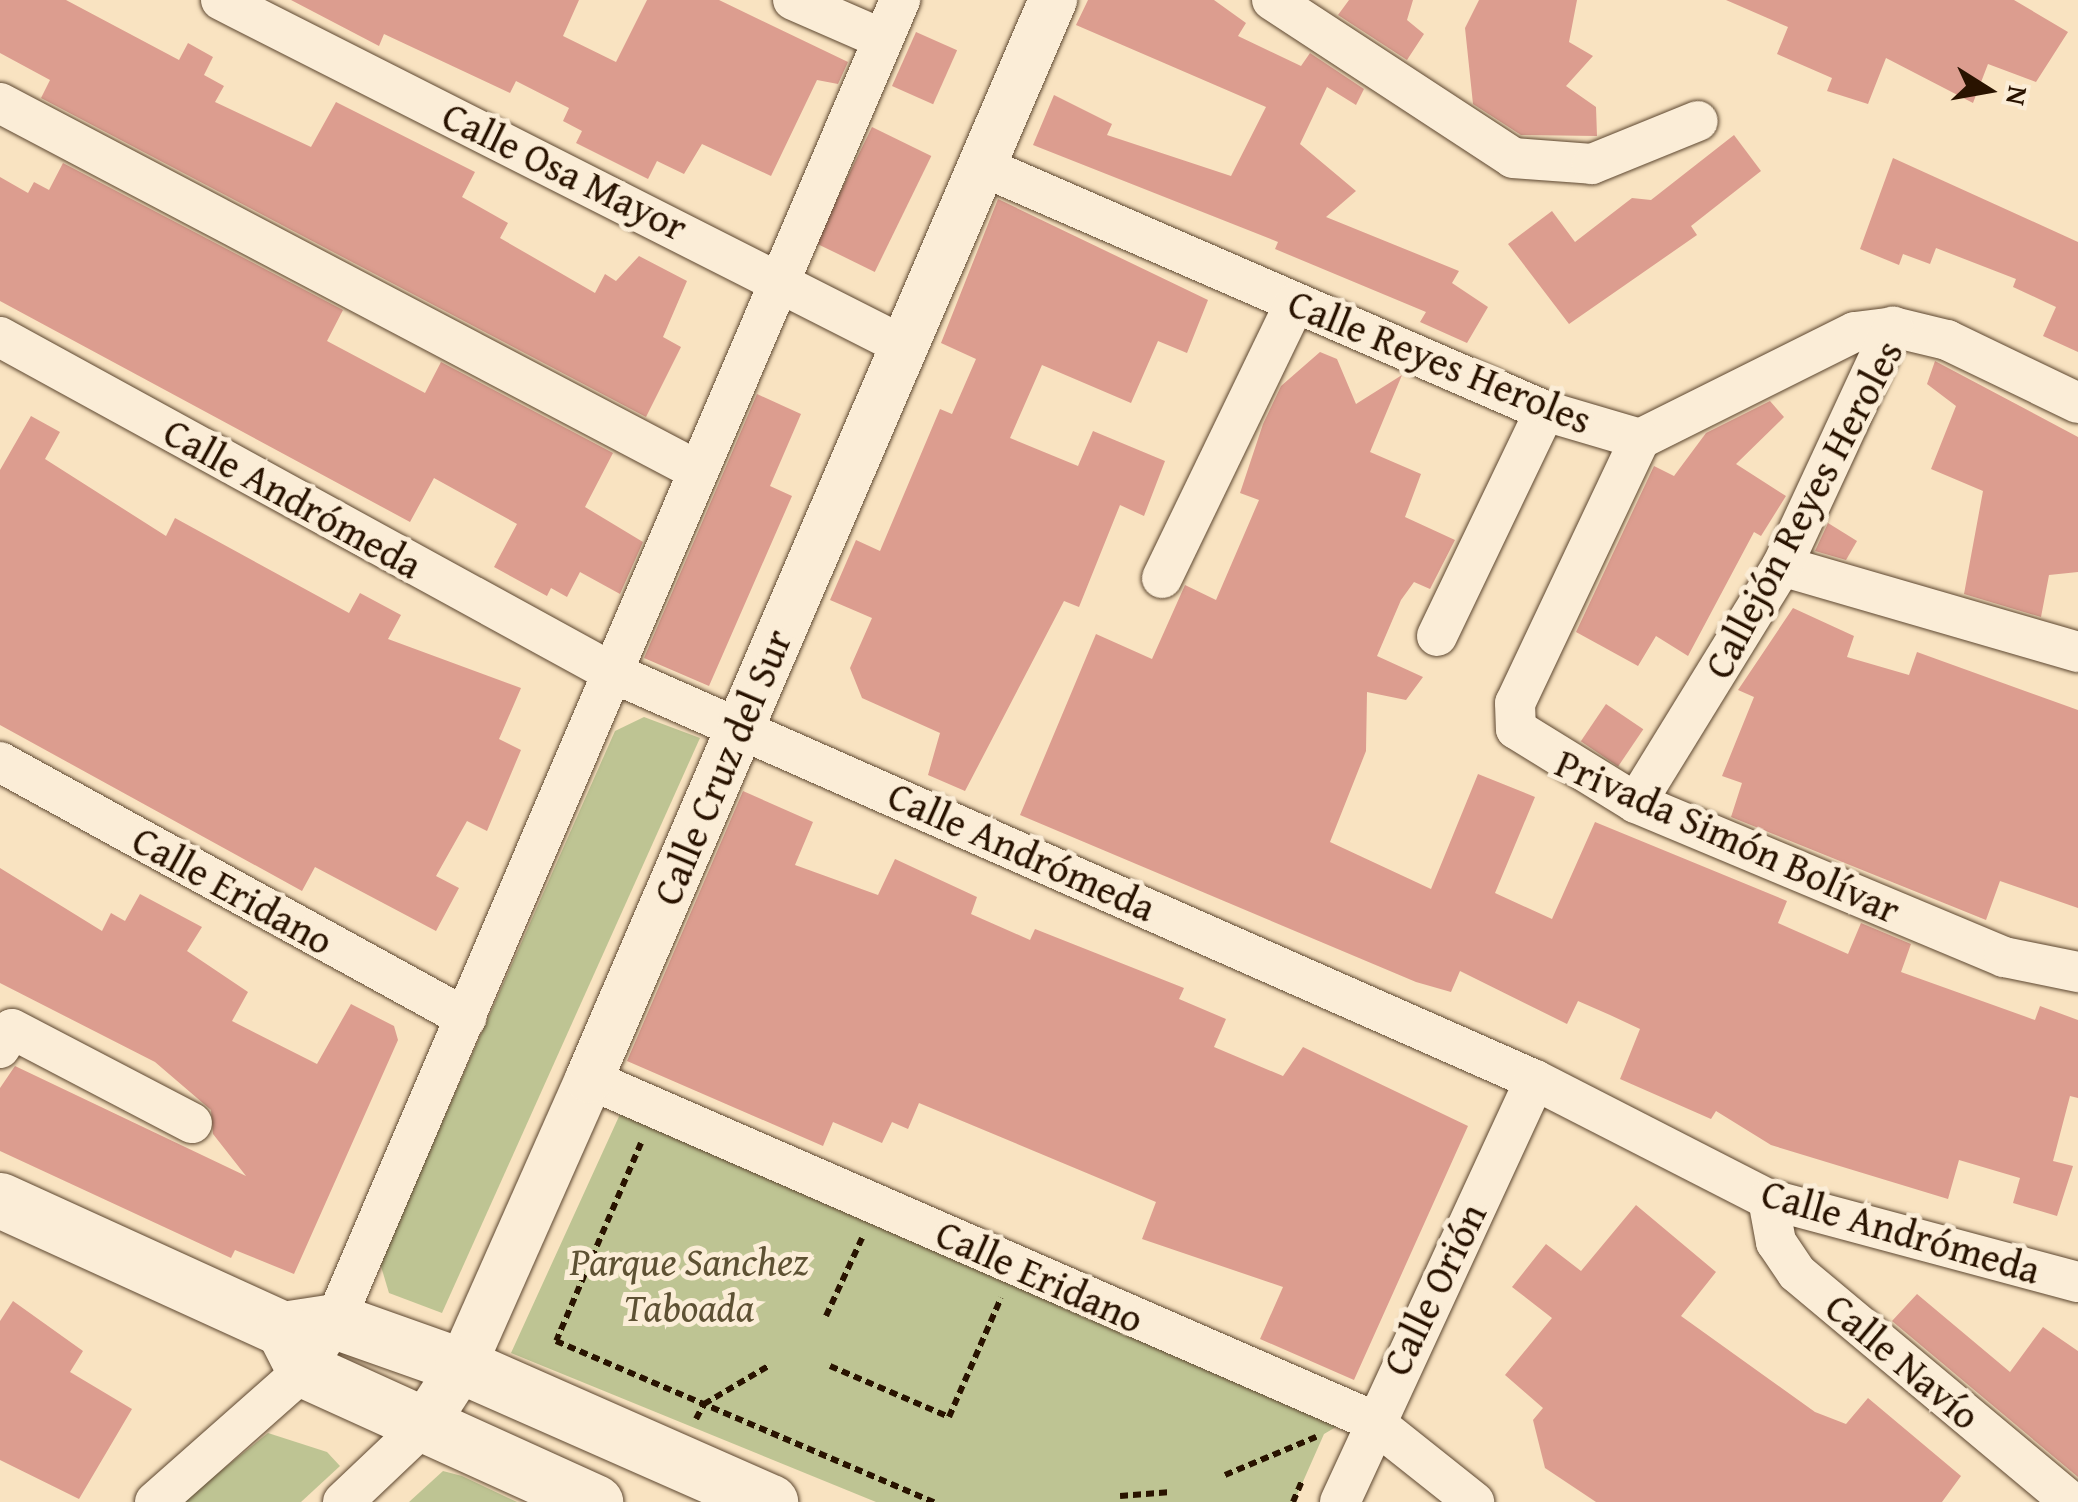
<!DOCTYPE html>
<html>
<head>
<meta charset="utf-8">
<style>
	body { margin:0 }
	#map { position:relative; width:2078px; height:1502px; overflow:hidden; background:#f9e3c1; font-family:"Gentium Book Plus",serif }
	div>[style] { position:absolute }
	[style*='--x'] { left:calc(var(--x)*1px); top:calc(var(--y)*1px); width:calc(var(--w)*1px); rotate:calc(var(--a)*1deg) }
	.green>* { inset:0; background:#bec493 }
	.building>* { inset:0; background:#dc9d8f; transform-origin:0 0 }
	.path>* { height:6px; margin-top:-3px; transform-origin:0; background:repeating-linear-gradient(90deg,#291300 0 8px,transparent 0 13px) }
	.roads { filter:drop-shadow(0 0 2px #5d4730) drop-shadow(0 0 2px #5d4730) }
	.minor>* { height:40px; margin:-20px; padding:0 20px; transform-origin:20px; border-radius:20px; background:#fbedd7 }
	.tertiary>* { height:48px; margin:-24px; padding:0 24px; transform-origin:24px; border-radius:24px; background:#fbedd7 }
	.secondary>* { height:55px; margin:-27.5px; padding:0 27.5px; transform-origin:27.5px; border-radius:27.5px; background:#fbedd7 }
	span { translate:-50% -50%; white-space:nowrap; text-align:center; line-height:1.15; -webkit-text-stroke:10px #fbedd7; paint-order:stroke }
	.street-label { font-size:40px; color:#291300 }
	.park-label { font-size:40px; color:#5d5133; font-style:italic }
	.north { position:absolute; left:1938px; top:40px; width:100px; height:100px; -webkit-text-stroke:8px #fbedd7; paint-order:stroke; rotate:101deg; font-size:28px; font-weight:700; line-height:40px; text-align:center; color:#291300 }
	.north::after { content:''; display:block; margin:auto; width:35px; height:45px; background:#291300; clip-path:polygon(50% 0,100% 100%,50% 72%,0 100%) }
</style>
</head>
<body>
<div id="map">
	<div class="green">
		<i style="clip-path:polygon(644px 717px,700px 738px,442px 1313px,389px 1293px,380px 1263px,557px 862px,615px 731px)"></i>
		<i style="clip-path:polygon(621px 1112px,1341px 1424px,1324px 1434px,1294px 1502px,876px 1502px,511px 1353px)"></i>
		<i style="clip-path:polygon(268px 1433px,327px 1452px,340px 1466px,301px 1502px,182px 1502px)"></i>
		<i style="clip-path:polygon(443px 1471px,462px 1476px,517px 1502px,409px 1502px)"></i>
	</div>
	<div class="building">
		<i style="clip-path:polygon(0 0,66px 0,179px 60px,188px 43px,213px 57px,204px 75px,224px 86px,215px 102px,311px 147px,336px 102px,475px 172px,462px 197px,508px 223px,500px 238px,595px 293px,605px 274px,616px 281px,639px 256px,687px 281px,663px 337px,681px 347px,646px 417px,41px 98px,50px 80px,0 53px)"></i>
		<i style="clip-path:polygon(291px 0,579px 0,563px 36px,616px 62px,647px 0,719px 0,848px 62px,838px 84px,817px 80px,771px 176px,702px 144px,684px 174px,657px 161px,648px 179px,576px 143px,582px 131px,563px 121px,569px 108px,516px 81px,510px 93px,384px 34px,379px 46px)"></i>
		<i style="clip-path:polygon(1088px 0,1214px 0,1246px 23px,1238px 36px,1301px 66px,1310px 53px,1364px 89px,1356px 105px,1327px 87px,1300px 144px,1356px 191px,1326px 217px,1459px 271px,1452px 283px,1488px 307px,1467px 343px,1420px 322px,1426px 312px,1275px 249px,1278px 242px,1033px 145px,1054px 95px,1112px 124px,1107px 135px,1231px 176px,1266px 107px,1076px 25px)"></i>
		<i style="clip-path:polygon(1349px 0,1413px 0,1407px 20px,1424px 34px,1407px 60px,1338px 15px)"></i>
		<i style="clip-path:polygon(1479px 0,1577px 0,1569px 42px,1593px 56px,1566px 86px,1596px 107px,1597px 136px,1521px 135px,1473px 104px,1465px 28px)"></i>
		<i style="clip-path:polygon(1726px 0,2014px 0,2068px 32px,2036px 82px,1988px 64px,1973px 103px,1886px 58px,1868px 104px,1827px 91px,1832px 78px,1777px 54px,1788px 27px)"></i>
		<i style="left:916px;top:32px;width:45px;height:59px;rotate:24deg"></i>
		<i style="left:872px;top:127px;width:66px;height:129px;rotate:26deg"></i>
		<i style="clip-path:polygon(1734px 135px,1761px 171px,1691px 226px,1697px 235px,1569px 324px,1508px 244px,1552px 211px,1575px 242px,1632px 198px,1651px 200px)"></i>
		<i style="clip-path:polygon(1893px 158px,2078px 242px,2078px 352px,2043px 336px,2056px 307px,2013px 287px,2016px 279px,1936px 248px,1930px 264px,1903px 254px,1899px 265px,1860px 249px)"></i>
		<i style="clip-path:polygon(63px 163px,343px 310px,327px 341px,425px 393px,441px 362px,613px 453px,585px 507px,643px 542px,620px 594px,580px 572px,567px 597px,551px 588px,547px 596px,494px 567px,517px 524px,434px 478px,410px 522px,0 301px,0 177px,28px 193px,34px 182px,49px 190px)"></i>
		<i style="clip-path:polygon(998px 199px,1208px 300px,1187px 353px,1158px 341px,1131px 403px,1042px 365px,1010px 438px,1078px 466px,1093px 431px,1165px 461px,1144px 516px,1120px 505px,1079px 607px,1064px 601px,965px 791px,928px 775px,940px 733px,862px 698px,850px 668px,872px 618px,830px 600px,856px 540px,880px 551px,940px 409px,952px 414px,976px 359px,941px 343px)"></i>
		<i style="clip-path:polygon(1320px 352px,1337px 359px,1356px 404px,1402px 375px,1370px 452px,1421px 474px,1405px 517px,1455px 540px,1430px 589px,1414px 582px,1401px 600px,1377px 656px,1423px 677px,1406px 700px,1367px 692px,1366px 751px,1330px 842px,1431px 889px,1478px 774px,1535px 797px,1495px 893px,1552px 919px,1595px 822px,1787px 901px,1778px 923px,1848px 954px,1861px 923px,1911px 944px,1901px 972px,2035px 1020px,2040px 1006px,2078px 1020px,2078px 1098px,2070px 1096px,2053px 1161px,2073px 1166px,2057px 1216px,2013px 1203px,2020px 1178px,1959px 1160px,1948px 1199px,1771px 1145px,1716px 1111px,1711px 1119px,1620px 1079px,1640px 1029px,1610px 1015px,1578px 1001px,1567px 1024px,1460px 971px,1451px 992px,1416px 982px,1020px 815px,1096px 634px,1152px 659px,1185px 585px,1216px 600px,1259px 500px,1240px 493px,1263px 424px,1281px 386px)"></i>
		<i style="clip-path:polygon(1935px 361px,2078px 437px,2078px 572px,2049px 575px,2041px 617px,1964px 594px,1983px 491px,1931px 469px,1956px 406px,1927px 384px)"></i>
		<i style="clip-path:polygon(757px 394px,801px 414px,770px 486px,792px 496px,709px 686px,644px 658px)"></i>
		<i style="clip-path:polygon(1770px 401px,1784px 417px,1736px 464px,1786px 496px,1761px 536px,1754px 532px,1688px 656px,1656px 636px,1638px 666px,1576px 632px,1654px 466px,1674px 476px,1706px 433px)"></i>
		<i style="clip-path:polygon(31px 416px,60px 432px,45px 459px,166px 536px,175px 518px,349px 613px,360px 593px,401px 615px,388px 639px,521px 688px,499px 739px,521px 750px,487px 831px,467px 821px,436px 876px,459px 888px,436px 931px,315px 867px,302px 891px,0 725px,0 470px)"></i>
		<i style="clip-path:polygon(1828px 523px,1857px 541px,1846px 560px,1815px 551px)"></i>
		<i style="clip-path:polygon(1793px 608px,1854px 636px,1847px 657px,1909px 675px,1917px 652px,2078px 710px,2078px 908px,2000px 881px,1986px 920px,1731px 817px,1742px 783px,1722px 776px,1754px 697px,1738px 690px)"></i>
		<i style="left:1606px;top:704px;width:45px;height:45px;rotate:34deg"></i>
		<i style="clip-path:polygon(743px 791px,813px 822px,795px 865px,878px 895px,895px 859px,977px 897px,971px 914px,1030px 940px,1035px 929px,1184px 988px,1179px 999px,1226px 1019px,1214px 1047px,1283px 1076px,1303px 1047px,1468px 1126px,1354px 1380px,1260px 1339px,1283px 1287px,1142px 1239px,1156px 1202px,919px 1103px,908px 1129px,892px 1122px,882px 1143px,833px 1122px,823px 1146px,627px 1061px)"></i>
		<i style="clip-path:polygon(0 868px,102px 931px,111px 913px,125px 921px,140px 894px,202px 927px,187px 951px,248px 992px,232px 1021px,317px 1064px,351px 1004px,394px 1026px,398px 1040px,294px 1274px,235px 1250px,231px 1258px,0 1151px,0 1088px,15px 1066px,246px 1176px,213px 1134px,211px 1110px,155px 1062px,0 983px)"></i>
		<i style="clip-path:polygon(1636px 1205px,1716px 1272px,1681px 1316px,1815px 1412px,1846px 1424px,1868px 1398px,1961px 1476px,1942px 1502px,1596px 1502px,1545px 1468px,1533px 1420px,1543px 1408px,1505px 1375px,1552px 1318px,1512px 1287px,1546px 1244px,1581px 1271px)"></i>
		<i style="clip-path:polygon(1917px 1294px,2010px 1372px,2043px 1327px,2078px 1351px,2078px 1477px,1892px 1321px)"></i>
		<i style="clip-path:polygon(13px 1301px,83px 1351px,70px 1372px,132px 1409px,79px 1499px,0 1460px,0 1321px)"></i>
	</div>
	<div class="path">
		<i style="--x:641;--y:1143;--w:215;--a:113.2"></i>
		<i style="--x:556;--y:1341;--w:411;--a:23.1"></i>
		<i style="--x:826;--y:1316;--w:86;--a:-65.2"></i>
		<i style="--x:830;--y:1366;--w:129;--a:23.2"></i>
		<i style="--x:949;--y:1417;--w:130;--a:-66.4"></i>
		<i style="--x:696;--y:1419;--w:17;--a:-62"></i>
		<i style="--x:704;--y:1404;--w:77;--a:-30.6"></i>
		<i style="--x:1225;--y:1475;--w:99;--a:-22.7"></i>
		<i style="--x:1120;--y:1496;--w:51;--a:-4.5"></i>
		<i style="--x:1293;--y:1502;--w:23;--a:-67"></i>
	</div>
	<div class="roads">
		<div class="minor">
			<i style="--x:221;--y:0;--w:768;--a:26.87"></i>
			<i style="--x:793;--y:0;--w:95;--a:23.6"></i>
			<i style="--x:1272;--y:0;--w:288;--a:33.2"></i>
			<i style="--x:1513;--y:158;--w:79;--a:4.3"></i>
			<i style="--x:1592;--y:164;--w:114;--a:-22.1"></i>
			<i style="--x:0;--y:103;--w:787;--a:27.8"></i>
			<i style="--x:986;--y:168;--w:610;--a:23.49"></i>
			<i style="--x:1545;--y:411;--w:99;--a:16.4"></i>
			<i style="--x:1640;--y:439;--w:240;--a:-26.5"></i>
			<i style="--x:1855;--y:332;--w:38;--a:-7"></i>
			<i style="--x:1893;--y:327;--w:56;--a:13.5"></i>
			<i style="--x:1947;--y:340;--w:145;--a:25.7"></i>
			<i style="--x:0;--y:337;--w:699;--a:28.73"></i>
			<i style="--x:613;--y:673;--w:1008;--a:23.82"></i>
			<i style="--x:1535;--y:1080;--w:262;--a:27.1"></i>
			<i style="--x:1768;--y:1199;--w:321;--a:15"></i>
			<i style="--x:1640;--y:439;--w:292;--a:115.3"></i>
			<i style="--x:1515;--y:703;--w:26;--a:88"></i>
			<i style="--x:1516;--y:729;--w:141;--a:31.7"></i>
			<i style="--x:1636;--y:803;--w:399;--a:22.7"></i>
			<i style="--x:2004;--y:957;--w:76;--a:11.5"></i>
			<i style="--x:1782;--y:566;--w:308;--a:16.2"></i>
			<i style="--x:1162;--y:578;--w:305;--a:-64.2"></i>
			<i style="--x:1437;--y:636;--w:250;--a:-64.4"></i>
			<i style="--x:0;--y:762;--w:532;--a:28.78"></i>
			<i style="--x:1636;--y:803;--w:278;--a:-58.4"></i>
			<i style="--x:1782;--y:566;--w:264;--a:-65.1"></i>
			<i style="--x:0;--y:1048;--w:22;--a:-58"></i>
			<i style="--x:12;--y:1029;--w:203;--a:27.6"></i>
			<i style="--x:589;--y:1079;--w:853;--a:23.56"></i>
			<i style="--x:1371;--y:1420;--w:132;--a:38.5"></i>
			<i style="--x:1768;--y:1199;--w:44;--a:79.5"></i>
			<i style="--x:1776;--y:1242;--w:37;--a:56"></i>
			<i style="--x:1797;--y:1273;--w:357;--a:39.9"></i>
			<i style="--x:155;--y:1502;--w:199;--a:-41.5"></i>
			<i style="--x:304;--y:1370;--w:58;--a:-57.7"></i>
			<i style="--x:335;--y:1321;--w:1437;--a:-66.84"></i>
			<i style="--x:343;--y:1502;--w:110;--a:-43.5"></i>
			<i style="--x:1340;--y:1502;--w:465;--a:-65.2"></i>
		</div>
		<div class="tertiary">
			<i style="--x:423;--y:1426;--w:72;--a:-57"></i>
			<i style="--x:462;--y:1366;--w:314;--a:-66.1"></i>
			<i style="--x:589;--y:1079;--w:1175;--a:-66.73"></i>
		</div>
		<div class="secondary">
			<i style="--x:0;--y:1200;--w:311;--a:24.5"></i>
			<i style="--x:283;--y:1329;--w:53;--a:-8.7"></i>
			<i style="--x:335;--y:1321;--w:135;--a:19.5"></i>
			<i style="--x:462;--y:1366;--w:337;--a:23.8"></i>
			<i style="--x:283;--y:1329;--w:46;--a:62.9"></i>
			<i style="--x:304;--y:1370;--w:320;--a:24.4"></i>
		</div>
	</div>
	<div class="street-label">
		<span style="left:565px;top:171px;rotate:26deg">Calle Osa Mayor</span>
		<span style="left:1440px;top:361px;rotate:22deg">Calle Reyes Heroles</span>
		<span style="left:293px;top:498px;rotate:29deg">Calle Andrómeda</span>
		<span style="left:1803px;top:509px;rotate:-62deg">Callejón Reyes Heroles</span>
		<span style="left:722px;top:767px;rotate:-67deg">Calle Cruz del Sur</span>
		<span style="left:1728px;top:836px;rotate:24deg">Privada Simón Bolívar</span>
		<span style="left:1022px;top:851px;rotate:24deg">Calle Andrómeda</span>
		<span style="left:233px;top:890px;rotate:29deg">Calle Eridano</span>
		<span style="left:1901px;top:1231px;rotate:16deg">Calle Andrómeda</span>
		<span style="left:1040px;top:1276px;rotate:24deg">Calle Eridano</span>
		<span style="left:1434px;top:1289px;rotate:-64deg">Calle Orión</span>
		<span style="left:1903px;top:1361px;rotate:40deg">Calle Navío</span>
	</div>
	<div class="park-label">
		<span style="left:689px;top:1284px">Parque Sanchez<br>Taboada</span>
	</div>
	<div class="north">N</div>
</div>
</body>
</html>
